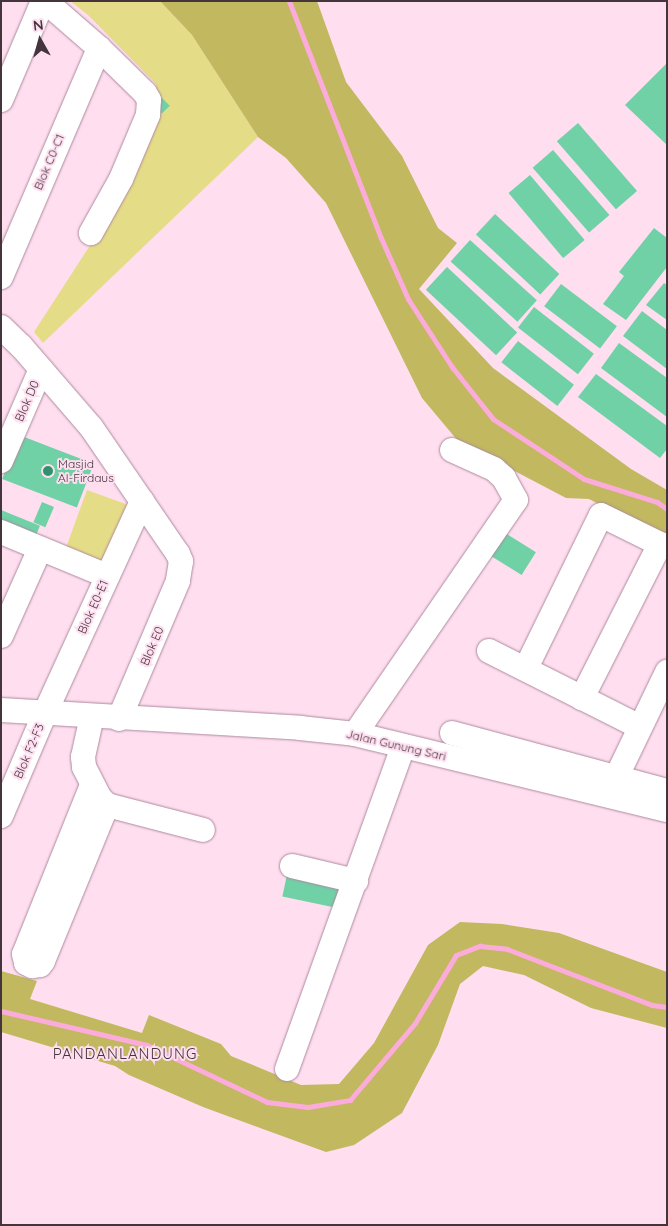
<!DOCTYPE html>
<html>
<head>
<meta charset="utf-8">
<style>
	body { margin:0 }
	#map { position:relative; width:668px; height:1226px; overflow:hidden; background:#fedeef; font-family:Quicksand,sans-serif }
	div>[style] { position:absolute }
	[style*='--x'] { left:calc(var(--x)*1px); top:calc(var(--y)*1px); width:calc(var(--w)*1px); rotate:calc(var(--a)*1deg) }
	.green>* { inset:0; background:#e5dc87; transform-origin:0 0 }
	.forest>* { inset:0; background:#c1b860 }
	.stream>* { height:5px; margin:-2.5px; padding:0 2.5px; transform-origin:2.5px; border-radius:2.5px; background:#fcacdb }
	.building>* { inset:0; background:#70d0a6; transform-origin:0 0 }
	.roads { filter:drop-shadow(0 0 1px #ae8a9e) drop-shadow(0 0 1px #ae8a9e) }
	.minor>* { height:24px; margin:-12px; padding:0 12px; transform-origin:12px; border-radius:12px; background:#fff }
	.dots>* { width:14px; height:14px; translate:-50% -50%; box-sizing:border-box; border:2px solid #fedeef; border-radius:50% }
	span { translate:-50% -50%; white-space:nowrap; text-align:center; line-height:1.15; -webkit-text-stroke:4px #fedeef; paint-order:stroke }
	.street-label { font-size:12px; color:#44353d }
	.poi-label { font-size:12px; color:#44353d }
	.left { translate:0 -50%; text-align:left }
	.quarter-label { font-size:15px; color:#44353d; letter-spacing:1px }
	.frame { position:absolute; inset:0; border:2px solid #44353d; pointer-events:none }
	.north { position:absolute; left:15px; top:15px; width:50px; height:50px; -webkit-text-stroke:4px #fedeef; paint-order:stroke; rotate:353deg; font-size:14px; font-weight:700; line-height:20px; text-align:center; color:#44353d }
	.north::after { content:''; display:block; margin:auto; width:18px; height:22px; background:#44353d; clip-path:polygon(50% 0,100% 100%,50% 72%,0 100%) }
</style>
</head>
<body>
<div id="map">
	<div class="green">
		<i style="clip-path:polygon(70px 1px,160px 1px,192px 35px,258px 137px,43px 343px,34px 332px,120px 199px,156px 117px,156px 84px,88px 15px)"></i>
		<i style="left:87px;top:490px;width:47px;height:63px;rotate:20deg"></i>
	</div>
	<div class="forest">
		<i style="clip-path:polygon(160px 1px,317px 1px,346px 82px,402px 156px,438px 228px,457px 243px,419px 289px,493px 368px,631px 469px,667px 490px,667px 539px,589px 499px,566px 498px,458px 441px,422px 398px,326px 203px,286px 158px,258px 137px,192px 35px)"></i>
		<i style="clip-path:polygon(460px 922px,502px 924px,559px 933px,667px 972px,667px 1028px,591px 1008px,524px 975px,483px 966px,460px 984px,438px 1045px,402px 1113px,354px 1145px,326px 1152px,203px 1107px,129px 1075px,115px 1066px,1px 1032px,1px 971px,37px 981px,30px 999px,142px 1033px,149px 1015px,221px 1044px,231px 1056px,301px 1085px,339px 1084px,374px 1043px,428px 945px)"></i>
	</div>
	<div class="stream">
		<i style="--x:289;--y:1;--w:254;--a:68.8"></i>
		<i style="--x:381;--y:238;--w:67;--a:66.1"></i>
		<i style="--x:408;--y:299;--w:81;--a:57.1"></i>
		<i style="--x:452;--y:367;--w:66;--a:51.7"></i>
		<i style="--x:493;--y:419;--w:109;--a:33.4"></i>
		<i style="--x:584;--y:479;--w:77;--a:17.5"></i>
		<i style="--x:657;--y:502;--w:12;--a:35"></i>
		<i style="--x:1;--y:1011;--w:150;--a:13.1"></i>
		<i style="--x:147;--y:1045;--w:133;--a:25.4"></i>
		<i style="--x:267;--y:1102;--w:41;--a:7"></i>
		<i style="--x:308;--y:1107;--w:43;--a:-9.5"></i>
		<i style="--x:350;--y:1100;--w:101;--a:-49.8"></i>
		<i style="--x:415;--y:1023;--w:79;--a:-58.9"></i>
		<i style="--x:456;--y:955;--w:26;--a:-21"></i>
		<i style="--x:480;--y:946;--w:27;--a:6"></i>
		<i style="--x:507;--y:949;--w:155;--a:21.1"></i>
		<i style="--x:652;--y:1005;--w:15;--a:8"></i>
	</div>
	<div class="building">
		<i style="clip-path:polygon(667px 63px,667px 145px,625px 105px)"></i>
		<i style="left:162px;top:98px;width:11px;height:11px;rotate:45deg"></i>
		<i style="left:578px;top:123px;width:90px;height:28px;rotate:49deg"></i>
		<i style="left:553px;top:150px;width:86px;height:27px;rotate:49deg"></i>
		<i style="left:530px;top:175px;width:85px;height:28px;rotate:50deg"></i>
		<i style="left:495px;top:214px;width:88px;height:28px;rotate:43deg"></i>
		<i style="clip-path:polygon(654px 228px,667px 238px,667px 267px,626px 320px,603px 304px,624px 276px,619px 272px)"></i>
		<i style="left:470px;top:240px;width:90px;height:29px;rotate:42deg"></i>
		<i style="left:447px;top:267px;width:96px;height:31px;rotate:43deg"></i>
		<i style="clip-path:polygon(664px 283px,667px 285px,667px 320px,646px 305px)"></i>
		<i style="left:561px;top:284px;width:70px;height:28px;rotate:37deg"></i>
		<i style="left:534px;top:307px;width:76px;height:26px;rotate:38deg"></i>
		<i style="clip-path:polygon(642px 311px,667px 330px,667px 369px,623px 336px)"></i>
		<i style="left:518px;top:341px;width:71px;height:27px;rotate:38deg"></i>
		<i style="clip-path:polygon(619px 343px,667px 378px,667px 417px,601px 368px)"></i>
		<i style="clip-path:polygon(596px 374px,667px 426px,667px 449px,660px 458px,578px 397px)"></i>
		<i style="left:19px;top:435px;width:80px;height:47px;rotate:21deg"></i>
		<i style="left:42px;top:502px;width:13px;height:22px;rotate:23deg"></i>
		<i style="left:1px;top:510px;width:42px;height:10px;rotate:22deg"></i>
		<i style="left:502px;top:531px;width:40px;height:27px;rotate:32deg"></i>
		<i style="left:288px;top:870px;width:61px;height:27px;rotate:12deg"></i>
	</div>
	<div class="roads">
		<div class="minor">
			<i style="--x:45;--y:1;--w:72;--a:41"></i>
			<i style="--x:99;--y:48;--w:64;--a:44.4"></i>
			<i style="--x:145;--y:93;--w:8;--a:60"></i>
			<i style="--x:149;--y:100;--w:15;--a:94"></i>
			<i style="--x:148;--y:115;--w:69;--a:112.9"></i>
			<i style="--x:121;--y:179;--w:62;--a:119.1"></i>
			<i style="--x:1;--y:100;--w:108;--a:-67"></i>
			<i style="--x:1;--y:277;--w:249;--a:-66.8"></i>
			<i style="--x:1;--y:327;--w:28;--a:44"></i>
			<i style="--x:21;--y:346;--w:107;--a:49.2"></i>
			<i style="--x:91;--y:427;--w:154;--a:55.6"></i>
			<i style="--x:178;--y:554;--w:8;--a:67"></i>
			<i style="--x:181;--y:561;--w:20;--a:99"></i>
			<i style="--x:178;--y:581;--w:150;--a:113.1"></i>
			<i style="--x:1;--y:461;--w:100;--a:-66.5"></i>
			<i style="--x:1;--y:532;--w:115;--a:22.5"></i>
			<i style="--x:1;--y:636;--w:95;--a:-65.9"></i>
			<i style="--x:489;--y:651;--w:169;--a:26.7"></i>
			<i style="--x:526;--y:668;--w:170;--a:-63.9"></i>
			<i style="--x:601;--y:515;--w:66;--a:26.2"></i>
			<i style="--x:660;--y:544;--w:173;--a:116.9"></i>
			<i style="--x:1;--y:710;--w:300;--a:3.4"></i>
			<i style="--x:300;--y:728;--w:55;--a:6.2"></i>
			<i style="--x:355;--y:734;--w:321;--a:13.7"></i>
			<i style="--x:92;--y:716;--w:42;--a:102.4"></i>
			<i style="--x:83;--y:757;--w:10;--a:84"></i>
			<i style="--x:84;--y:767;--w:34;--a:63"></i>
			<i style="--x:99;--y:797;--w:11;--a:45"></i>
			<i style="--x:107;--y:805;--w:99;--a:14.6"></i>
			<i style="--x:452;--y:733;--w:223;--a:15.1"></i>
			<i style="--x:355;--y:734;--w:284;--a:-55.5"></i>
			<i style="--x:516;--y:500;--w:25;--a:-119"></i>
			<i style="--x:504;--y:478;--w:13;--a:-138"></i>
			<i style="--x:494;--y:469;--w:46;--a:-155.7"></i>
			<i style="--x:616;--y:778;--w:118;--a:-64.3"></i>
			<i style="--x:92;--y:785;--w:182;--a:111.9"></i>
			<i style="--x:24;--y:954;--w:9;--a:77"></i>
			<i style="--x:26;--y:963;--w:7;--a:27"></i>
			<i style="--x:32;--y:966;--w:8;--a:-7"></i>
			<i style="--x:40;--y:965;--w:5;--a:-53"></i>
			<i style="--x:43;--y:961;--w:169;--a:-67.7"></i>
			<i style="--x:1;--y:816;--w:112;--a:-66.9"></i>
			<i style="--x:45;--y:713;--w:233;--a:-65.4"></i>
			<i style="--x:292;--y:866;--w:66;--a:13.2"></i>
			<i style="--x:287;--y:1069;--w:343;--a:-70.2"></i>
		</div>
	</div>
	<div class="dots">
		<i style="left:48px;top:471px;background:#30926c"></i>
	</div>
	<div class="street-label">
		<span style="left:49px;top:162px;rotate:-67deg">Blok C0-C1</span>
		<span style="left:27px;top:401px;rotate:-67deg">Blok D0</span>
		<span style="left:93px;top:607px;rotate:-66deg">Blok E0-E1</span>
		<span style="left:152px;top:646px;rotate:-67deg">Blok E0</span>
		<span style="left:396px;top:745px;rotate:13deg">Jalan Gunung Sari</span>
		<span style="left:29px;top:751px;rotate:-67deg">Blok F2-F3</span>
	</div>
	<div class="poi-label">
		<span class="left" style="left:58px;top:471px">Masjid<br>Al-Firdaus</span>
	</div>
	<div class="quarter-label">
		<span style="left:125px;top:1054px">PANDANLANDUNG</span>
	</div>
	<div class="frame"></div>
	<div class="north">N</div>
</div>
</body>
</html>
